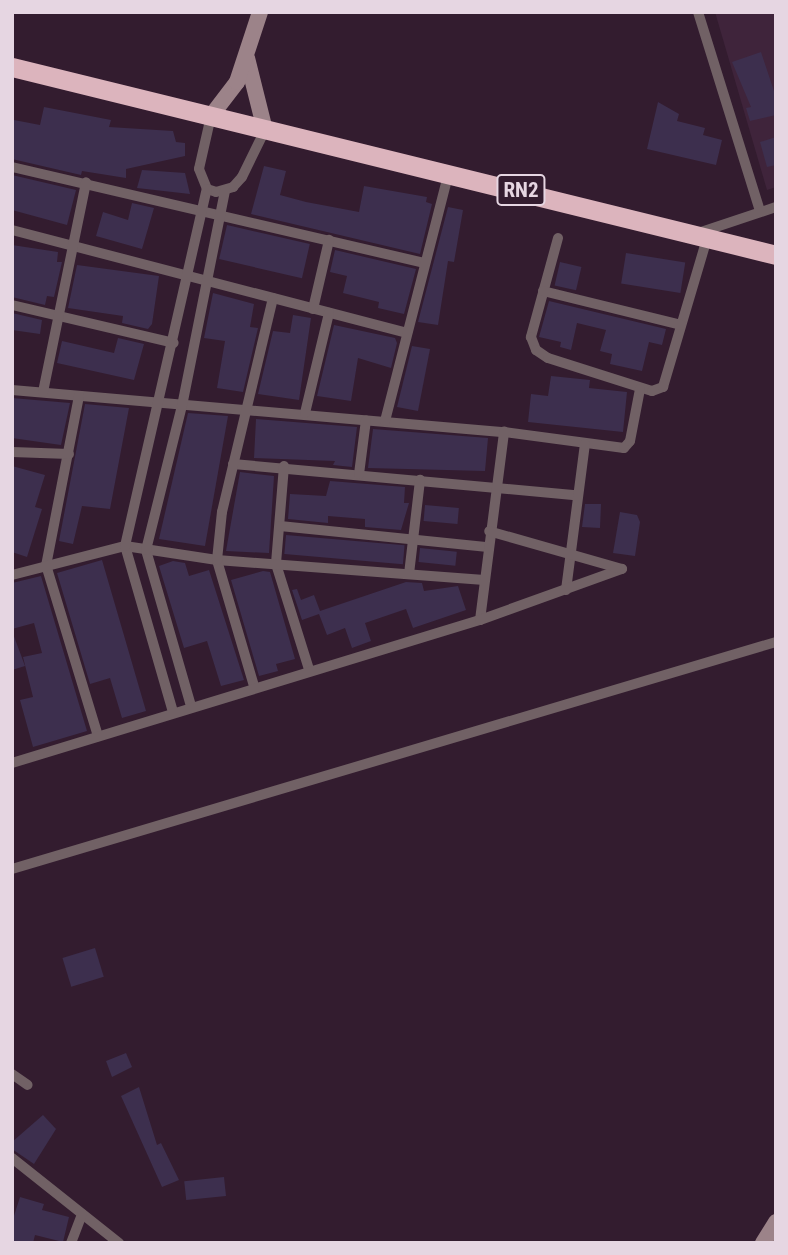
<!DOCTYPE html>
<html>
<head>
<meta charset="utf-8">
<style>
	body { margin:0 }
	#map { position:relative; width:788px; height:1255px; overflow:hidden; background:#331c2f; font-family:"Roboto Condensed",sans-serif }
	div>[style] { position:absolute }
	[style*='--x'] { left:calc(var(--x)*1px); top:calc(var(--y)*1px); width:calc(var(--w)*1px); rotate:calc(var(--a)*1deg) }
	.built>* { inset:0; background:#3f243b }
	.building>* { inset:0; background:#3d2f4e; transform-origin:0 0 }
	.street>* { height:10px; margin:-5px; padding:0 5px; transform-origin:5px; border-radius:5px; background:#716165 }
	.secondary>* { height:16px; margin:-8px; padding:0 8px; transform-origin:8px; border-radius:8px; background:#9c8389 }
	.highway>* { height:19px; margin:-9.5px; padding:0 9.5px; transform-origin:9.5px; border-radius:9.5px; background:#dcb4bd }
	span { translate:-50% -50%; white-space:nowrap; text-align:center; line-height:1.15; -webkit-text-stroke:5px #331c2f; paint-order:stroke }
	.shield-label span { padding:2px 5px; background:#331c2f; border:2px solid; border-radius:5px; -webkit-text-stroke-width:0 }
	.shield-label { font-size:21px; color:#e6d6e2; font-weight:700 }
	.frame { position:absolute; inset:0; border:14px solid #e6d6e2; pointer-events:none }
</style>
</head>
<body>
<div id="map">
	<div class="built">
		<i style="clip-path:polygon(715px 12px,776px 12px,776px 187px,767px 190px)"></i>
	</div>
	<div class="building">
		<i style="clip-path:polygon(761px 52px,776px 97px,776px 115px,750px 121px,746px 108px,751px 107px,732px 62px)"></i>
		<i style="clip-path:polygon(658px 102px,679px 114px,677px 121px,705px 128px,703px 135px,722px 140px,716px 165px,647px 149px)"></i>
		<i style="clip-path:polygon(44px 107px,111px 120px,109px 127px,173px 131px,176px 142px,185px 143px,185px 156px,126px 169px,126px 178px,82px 171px,81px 175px,12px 159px,14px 120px,40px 125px)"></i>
		<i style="clip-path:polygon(776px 137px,776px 165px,767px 167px,760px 142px)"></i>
		<i style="clip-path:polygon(264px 166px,286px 171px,280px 195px,306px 202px,359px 212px,364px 186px,427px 197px,426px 202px,432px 204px,420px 254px,251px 214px)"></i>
		<i style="clip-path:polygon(142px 170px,185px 173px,190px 194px,137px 188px)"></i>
		<i style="clip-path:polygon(12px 175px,76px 190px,67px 225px,12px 210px)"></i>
		<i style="clip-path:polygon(132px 203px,154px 208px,142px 249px,96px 236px,103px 212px,128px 220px)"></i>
		<i style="clip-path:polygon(448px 207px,463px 210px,454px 262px,448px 261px,438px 325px,418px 322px)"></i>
		<i style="left:227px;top:225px;width:85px;height:35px;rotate:13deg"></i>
		<i style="clip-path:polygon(12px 245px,58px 252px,57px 262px,62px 262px,54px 297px,47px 296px,45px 305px,12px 297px)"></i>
		<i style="clip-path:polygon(335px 250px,416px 269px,404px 314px,378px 308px,379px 302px,343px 293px,347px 276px,330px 272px)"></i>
		<i style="left:626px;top:253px;width:60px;height:31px;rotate:9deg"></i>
		<i style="left:560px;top:262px;width:22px;height:24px;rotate:13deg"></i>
		<i style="clip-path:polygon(77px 265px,159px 276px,152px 324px,148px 329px,122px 323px,123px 316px,68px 308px)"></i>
		<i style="clip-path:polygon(213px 293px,254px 304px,250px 327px,258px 328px,243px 392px,217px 388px,225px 341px,204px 338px)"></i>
		<i style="clip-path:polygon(549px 301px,666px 329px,662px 345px,649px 342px,642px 371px,610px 364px,612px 354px,600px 351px,606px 330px,577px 323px,571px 350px,560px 347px,561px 342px,539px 337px)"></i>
		<i style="clip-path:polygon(12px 313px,42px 320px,40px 334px,12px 330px)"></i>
		<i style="clip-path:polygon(293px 315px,311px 318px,299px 400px,258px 394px,273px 331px,290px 333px)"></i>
		<i style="clip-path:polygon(334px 325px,395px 338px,397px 343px,391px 368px,358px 358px,351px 401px,317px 396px)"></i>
		<i style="clip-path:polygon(118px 338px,144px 344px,134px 380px,57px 363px,62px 341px,114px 353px)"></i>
		<i style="clip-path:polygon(412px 346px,430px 349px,418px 411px,397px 407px)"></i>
		<i style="clip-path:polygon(551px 376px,590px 380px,589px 388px,627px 392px,623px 432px,528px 422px,531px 394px,548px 396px)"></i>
		<i style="clip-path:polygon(12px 398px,70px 403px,61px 445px,12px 438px)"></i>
		<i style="clip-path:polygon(85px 404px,129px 408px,110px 509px,82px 506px,73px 544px,59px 541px)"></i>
		<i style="clip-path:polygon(188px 413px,228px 416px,205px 546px,159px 539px)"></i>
		<i style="clip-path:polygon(256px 419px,357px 427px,352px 467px,333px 465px,335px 461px,254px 458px)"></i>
		<i style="clip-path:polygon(373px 429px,488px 438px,485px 471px,368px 468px)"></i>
		<i style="clip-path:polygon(12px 466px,45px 475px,35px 507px,42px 509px,27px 557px,12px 552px)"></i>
		<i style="clip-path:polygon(240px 472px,274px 476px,269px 553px,226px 551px)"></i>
		<i style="clip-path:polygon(330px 481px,405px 487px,404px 503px,409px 503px,401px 530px,365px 527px,365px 519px,328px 516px,328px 523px,288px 519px,290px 494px,326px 496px)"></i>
		<i style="clip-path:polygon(585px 504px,601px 504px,600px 528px,582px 527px)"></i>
		<i style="left:425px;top:505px;width:34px;height:16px;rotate:5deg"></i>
		<i style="clip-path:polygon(620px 512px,637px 515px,640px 522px,635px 556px,613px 553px)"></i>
		<i style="left:286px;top:535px;width:119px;height:19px;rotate:5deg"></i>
		<i style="left:420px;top:548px;width:37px;height:14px;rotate:6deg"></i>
		<i style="clip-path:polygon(102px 560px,146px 711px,122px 718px,110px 678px,90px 684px,57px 573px)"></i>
		<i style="clip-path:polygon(173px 561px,185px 563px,189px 576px,209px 570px,244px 680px,221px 686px,207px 641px,184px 648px,159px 566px)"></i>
		<i style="clip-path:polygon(263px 571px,270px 572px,295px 659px,276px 664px,278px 671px,259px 676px,231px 580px)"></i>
		<i style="clip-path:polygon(41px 576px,87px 731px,33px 747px,20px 700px,33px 697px,23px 657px,42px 653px,34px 623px,12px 629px,12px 583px)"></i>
		<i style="clip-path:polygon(406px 582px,422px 583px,424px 591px,458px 586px,466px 610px,413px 628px,406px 609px,365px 623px,371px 641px,352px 648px,345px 628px,327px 635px,319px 614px,302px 620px,292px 590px,297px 589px,301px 600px,314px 595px,320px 611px)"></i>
		<i style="clip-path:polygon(12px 631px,25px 666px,12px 670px)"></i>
		<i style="left:95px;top:948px;width:30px;height:34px;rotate:73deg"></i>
		<i style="clip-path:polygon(126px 1053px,132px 1067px,112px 1077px,106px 1061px)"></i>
		<i style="clip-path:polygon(139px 1087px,157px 1145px,161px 1143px,179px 1180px,162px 1187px,121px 1096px)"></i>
		<i style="clip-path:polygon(43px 1115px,56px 1129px,34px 1164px,12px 1149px,12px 1142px)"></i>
		<i style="left:224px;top:1177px;width:19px;height:40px;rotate:84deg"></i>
		<i style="clip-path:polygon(20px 1197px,44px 1204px,42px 1210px,69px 1217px,63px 1242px,35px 1235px,33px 1243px,12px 1243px,12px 1222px)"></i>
	</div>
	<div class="street">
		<i style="--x:698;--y:12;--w:208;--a:72.7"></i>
		<i style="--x:211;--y:116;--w:54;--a:102.8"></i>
		<i style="--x:199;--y:169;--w:22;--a:68"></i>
		<i style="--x:207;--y:189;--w:9;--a:18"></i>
		<i style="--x:216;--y:192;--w:18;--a:-16"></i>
		<i style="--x:233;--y:187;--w:13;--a:-48"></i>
		<i style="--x:242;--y:177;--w:52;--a:-63.9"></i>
		<i style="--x:12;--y:167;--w:424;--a:13.1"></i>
		<i style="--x:12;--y:230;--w:408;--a:14.6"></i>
		<i style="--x:698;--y:233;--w:82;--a:-18.4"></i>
		<i style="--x:558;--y:238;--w:103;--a:105.3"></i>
		<i style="--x:531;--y:337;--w:14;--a:69"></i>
		<i style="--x:536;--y:350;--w:14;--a:34"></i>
		<i style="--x:548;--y:358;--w:109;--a:17.6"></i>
		<i style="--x:652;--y:391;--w:12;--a:-20"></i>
		<i style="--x:663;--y:387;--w:155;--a:-73.5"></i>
		<i style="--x:543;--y:291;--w:142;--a:13.8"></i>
		<i style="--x:12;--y:305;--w:166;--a:13.2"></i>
		<i style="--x:313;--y:309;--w:71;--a:-76.9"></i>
		<i style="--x:12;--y:390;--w:494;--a:4.9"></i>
		<i style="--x:504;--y:432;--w:121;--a:7.6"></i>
		<i style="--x:624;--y:448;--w:9;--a:-49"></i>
		<i style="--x:630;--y:441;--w:53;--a:-79.1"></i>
		<i style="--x:43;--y:392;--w:214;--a:-78.4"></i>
		<i style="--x:79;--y:396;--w:172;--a:101"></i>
		<i style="--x:46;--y:565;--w:179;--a:73.1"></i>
		<i style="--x:305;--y:413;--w:103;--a:-76.5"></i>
		<i style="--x:385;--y:421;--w:258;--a:-75.6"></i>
		<i style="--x:12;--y:452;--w:57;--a:2"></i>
		<i style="--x:233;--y:464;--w:344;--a:5.2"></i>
		<i style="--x:284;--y:466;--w:98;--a:94.7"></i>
		<i style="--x:276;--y:564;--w:110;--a:72.6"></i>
		<i style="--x:359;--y:474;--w:54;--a:-82.6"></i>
		<i style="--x:280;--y:526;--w:209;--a:5.8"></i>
		<i style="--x:409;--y:574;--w:95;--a:-83.3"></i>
		<i style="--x:12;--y:575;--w:117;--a:-14.4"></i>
		<i style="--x:125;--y:546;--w:93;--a:8.7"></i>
		<i style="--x:217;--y:560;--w:268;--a:4.3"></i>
		<i style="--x:566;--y:590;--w:147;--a:-82.6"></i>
		<i style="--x:480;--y:620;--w:190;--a:-82.7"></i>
		<i style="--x:254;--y:686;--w:131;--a:-106.4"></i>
		<i style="--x:217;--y:560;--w:48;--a:-84.1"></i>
		<i style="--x:222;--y:512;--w:220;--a:-76.6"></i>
		<i style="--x:191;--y:706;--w:162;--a:-106.1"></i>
		<i style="--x:146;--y:550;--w:148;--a:-76"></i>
		<i style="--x:182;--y:406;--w:220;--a:-78.7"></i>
		<i style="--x:173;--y:712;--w:173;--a:-106.1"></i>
		<i style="--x:125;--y:546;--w:366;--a:-77.1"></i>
		<i style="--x:12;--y:763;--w:489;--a:-17"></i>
		<i style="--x:480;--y:620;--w:151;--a:-19.8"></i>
		<i style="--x:622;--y:569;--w:138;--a:-164.1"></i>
		<i style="--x:12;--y:869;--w:797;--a:-16.55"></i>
		<i style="--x:12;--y:1074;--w:19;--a:35"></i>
		<i style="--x:12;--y:1158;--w:137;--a:38.5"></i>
		<i style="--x:71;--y:1243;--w:31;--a:-69"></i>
	</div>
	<div class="secondary">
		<i style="--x:247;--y:58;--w:74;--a:76"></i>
		<i style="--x:211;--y:116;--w:43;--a:-52.6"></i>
		<i style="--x:237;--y:82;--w:74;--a:-71.8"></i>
		<i style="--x:763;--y:1243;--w:25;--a:-58"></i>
	</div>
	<div class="highway">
		<i style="--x:12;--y:67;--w:787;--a:13.82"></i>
	</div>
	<div class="shield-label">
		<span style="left:521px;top:190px">RN2</span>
	</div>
	<div class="frame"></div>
</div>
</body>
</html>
